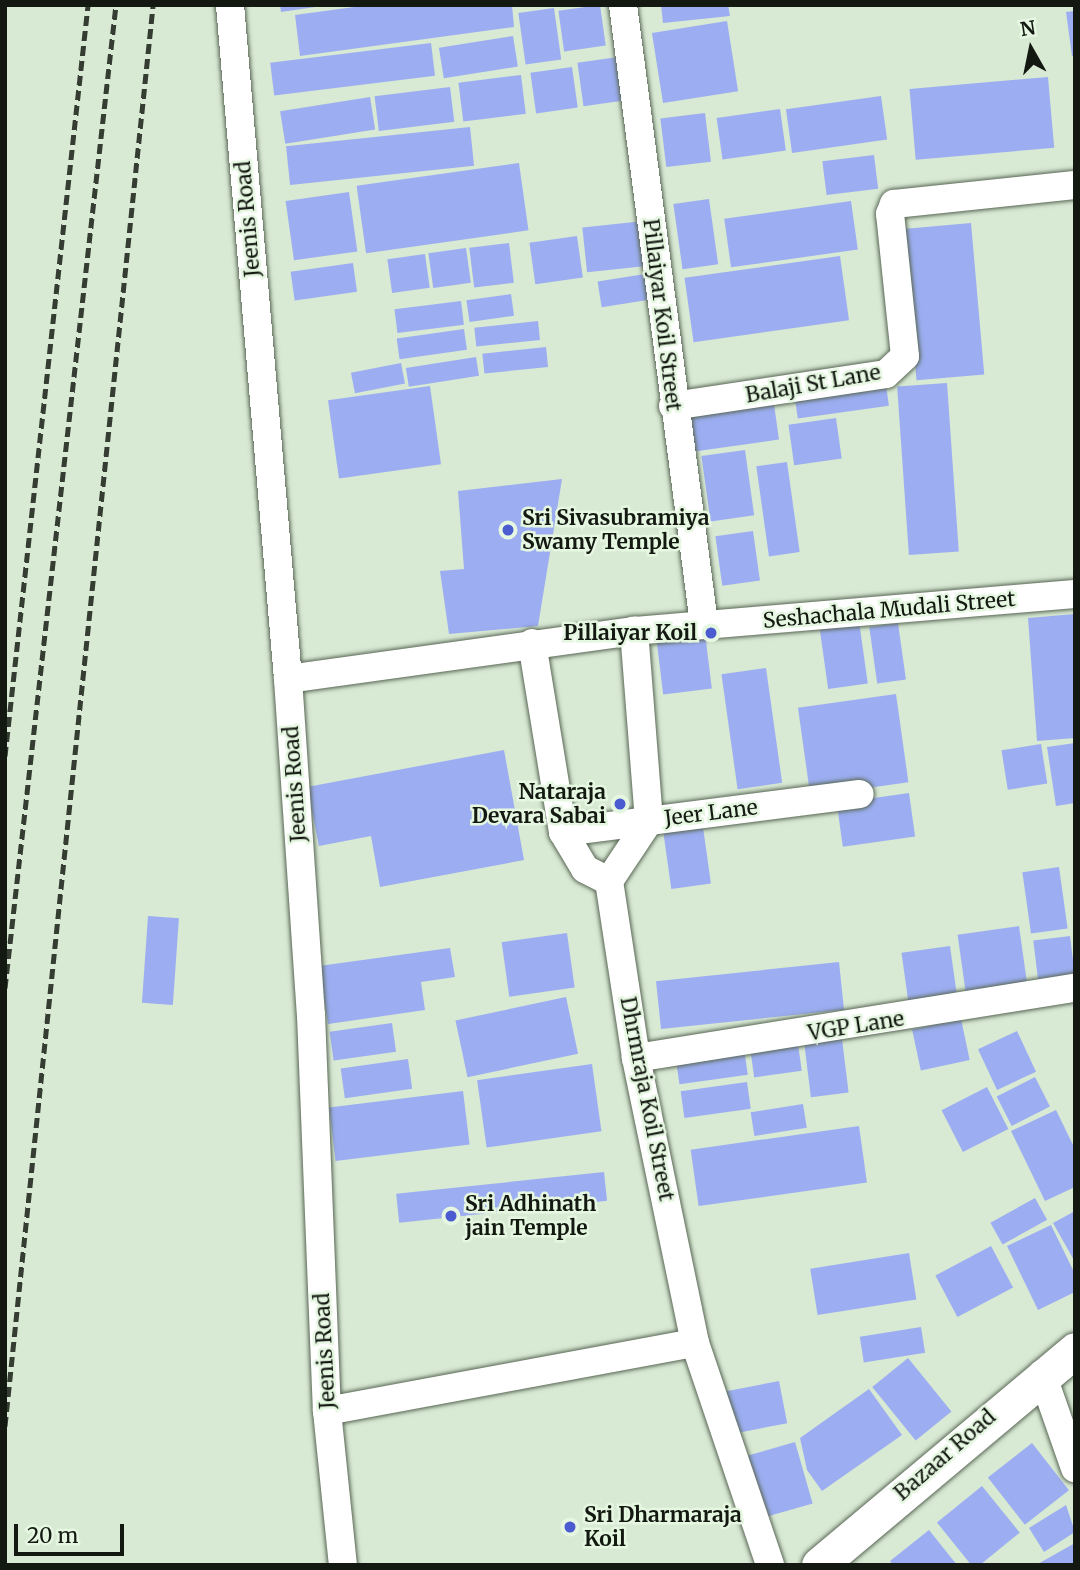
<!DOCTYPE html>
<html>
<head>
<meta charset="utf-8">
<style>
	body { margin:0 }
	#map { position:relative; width:1080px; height:1570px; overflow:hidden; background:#d8e9d4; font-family:Merriweather,serif }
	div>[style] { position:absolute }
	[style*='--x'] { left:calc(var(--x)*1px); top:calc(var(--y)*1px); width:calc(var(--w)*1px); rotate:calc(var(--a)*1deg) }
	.building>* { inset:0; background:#9caef1; transform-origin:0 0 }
	.roads { filter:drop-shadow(0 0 2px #596755) drop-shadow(0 0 2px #596755) }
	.minor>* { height:28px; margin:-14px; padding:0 14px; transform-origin:14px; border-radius:14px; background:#fff }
	.tertiary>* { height:35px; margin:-17.5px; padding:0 17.5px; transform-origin:17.5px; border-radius:17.5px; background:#fff }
	.rail>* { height:5px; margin-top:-2.5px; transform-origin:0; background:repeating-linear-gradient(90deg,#353c32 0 10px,transparent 0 15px) }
	.dots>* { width:19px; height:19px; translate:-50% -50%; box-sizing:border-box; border:4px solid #e5f6e1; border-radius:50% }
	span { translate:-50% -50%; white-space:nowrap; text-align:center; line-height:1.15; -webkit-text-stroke:5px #e5f6e1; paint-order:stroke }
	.street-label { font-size:21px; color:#131811 }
	.poi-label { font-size:21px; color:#131811; font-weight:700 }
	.left { translate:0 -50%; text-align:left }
	.right { translate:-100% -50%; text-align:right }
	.frame { position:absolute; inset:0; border:7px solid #131811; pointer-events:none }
	.north { position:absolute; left:996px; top:14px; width:70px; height:70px; -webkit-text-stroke:5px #e5f6e1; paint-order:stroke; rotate:351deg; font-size:19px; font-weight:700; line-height:28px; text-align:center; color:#131811 }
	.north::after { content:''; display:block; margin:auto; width:24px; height:32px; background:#131811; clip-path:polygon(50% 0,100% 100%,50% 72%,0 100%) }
	.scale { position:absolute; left:14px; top:1524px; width:110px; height:32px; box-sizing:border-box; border:4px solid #131811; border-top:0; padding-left:9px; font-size:21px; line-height:24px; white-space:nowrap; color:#131811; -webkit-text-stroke:5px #e5f6e1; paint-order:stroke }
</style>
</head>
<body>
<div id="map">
	<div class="building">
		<i style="clip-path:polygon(280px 5px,315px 5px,315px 7px,281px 12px)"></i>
		<i style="clip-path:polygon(369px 5px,512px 5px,514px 27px,300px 56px,295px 15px)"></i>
		<i style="left:600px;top:5px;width:41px;height:42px;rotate:82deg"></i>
		<i style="clip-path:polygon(661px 5px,728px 5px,730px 16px,663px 23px)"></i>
		<i style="left:554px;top:8px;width:52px;height:36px;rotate:82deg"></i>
		<i style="clip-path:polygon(1075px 11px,1075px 56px,1072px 56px,1066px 12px)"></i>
		<i style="left:727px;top:21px;width:71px;height:76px;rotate:81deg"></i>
		<i style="left:513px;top:36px;width:31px;height:75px;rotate:81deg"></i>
		<i style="left:431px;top:43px;width:33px;height:162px;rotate:83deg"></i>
		<i style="left:618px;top:57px;width:44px;height:41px;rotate:82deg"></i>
		<i style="left:572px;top:67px;width:41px;height:42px;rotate:82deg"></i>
		<i style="left:521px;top:75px;width:39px;height:63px;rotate:83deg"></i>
		<i style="left:1048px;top:77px;width:71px;height:139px;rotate:85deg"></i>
		<i style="left:450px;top:87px;width:35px;height:76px;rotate:83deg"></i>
		<i style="left:881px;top:96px;width:44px;height:96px;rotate:82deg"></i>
		<i style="left:370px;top:97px;width:33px;height:91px;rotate:81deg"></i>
		<i style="left:780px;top:109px;width:42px;height:64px;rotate:82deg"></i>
		<i style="left:705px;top:113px;width:49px;height:45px;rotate:83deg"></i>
		<i style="left:470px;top:127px;width:39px;height:185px;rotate:84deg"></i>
		<i style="left:874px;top:155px;width:34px;height:52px;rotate:83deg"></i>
		<i style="left:519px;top:163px;width:68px;height:164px;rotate:82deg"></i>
		<i style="left:349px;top:192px;width:60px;height:64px;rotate:82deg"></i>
		<i style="left:709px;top:199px;width:66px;height:36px;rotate:82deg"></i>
		<i style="left:851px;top:201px;width:49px;height:128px;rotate:82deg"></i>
		<i style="left:644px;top:221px;width:45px;height:62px;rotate:84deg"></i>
		<i style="left:971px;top:223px;width:152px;height:68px;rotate:85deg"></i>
		<i style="left:577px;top:236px;width:42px;height:48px;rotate:82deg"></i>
		<i style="left:509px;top:243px;width:40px;height:40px;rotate:83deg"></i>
		<i style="left:466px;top:248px;width:35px;height:38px;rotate:82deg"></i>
		<i style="left:425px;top:254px;width:34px;height:38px;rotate:82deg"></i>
		<i style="left:840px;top:256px;width:65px;height:157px;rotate:82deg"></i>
		<i style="left:353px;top:263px;width:29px;height:63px;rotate:82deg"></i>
		<i style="left:645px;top:274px;width:26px;height:48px;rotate:81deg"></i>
		<i style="left:511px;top:294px;width:22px;height:45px;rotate:82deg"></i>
		<i style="left:461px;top:301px;width:24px;height:67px;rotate:83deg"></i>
		<i style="left:538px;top:321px;width:19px;height:64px;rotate:84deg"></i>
		<i style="left:464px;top:329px;width:21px;height:68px;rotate:82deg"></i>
		<i style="left:546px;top:347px;width:20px;height:64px;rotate:84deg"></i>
		<i style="left:476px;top:357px;width:19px;height:71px;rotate:81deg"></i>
		<i style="left:401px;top:363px;width:21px;height:51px;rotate:79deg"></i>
		<i style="left:885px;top:378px;width:28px;height:92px;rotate:82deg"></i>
		<i style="left:947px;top:383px;width:169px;height:50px;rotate:86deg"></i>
		<i style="left:430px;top:386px;width:79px;height:103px;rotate:82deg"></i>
		<i style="left:773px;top:397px;width:43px;height:89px;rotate:82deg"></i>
		<i style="left:836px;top:418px;width:41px;height:48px;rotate:82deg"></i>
		<i style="left:745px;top:450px;width:66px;height:44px;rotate:82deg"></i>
		<i style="left:787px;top:462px;width:91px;height:31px;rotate:82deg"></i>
		<i style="clip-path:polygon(562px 479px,538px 626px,449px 634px,440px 571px,464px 569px,458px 491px)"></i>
		<i style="left:753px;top:531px;width:50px;height:38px;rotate:82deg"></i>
		<i style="clip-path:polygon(1075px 614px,1075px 738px,1037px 741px,1028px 618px)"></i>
		<i style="left:859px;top:621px;width:63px;height:40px;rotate:82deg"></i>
		<i style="left:898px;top:623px;width:57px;height:29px;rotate:82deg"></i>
		<i style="left:705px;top:633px;width:56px;height:49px;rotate:83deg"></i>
		<i style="left:766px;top:668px;width:116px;height:45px;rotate:82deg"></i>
		<i style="left:896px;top:694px;width:89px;height:99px;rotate:82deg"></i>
		<i style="clip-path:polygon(1075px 743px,1075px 803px,1056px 806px,1047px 747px)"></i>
		<i style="left:1041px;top:744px;width:40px;height:40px;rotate:81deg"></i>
		<i style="clip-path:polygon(504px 750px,524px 860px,380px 887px,371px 836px,319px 846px,307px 787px)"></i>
		<i style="left:909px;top:793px;width:44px;height:73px;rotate:82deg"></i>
		<i style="left:702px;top:820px;width:64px;height:40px;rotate:82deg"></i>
		<i style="left:1059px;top:867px;width:62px;height:37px;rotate:82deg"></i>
		<i style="left:148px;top:916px;width:31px;height:87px;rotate:4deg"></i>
		<i style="left:1019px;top:926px;width:66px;height:62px;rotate:82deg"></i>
		<i style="left:567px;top:933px;width:55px;height:66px;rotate:82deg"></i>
		<i style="left:1070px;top:936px;width:40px;height:37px;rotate:83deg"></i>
		<i style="left:950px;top:946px;width:59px;height:49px;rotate:82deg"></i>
		<i style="clip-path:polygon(450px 948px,455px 977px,421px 982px,425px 1010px,328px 1024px,319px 966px)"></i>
		<i style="left:839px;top:962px;width:48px;height:184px;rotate:84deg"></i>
		<i style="left:566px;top:997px;width:58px;height:113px;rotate:78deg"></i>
		<i style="left:961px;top:1019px;width:42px;height:50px;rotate:78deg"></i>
		<i style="left:392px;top:1023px;width:29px;height:63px;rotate:82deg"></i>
		<i style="left:1017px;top:1031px;width:45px;height:43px;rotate:65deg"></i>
		<i style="left:842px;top:1039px;width:54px;height:38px;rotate:83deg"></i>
		<i style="left:798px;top:1044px;width:27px;height:48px;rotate:82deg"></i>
		<i style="left:744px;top:1048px;width:27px;height:69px;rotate:82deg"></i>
		<i style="left:408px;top:1059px;width:30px;height:68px;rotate:82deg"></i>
		<i style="left:592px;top:1064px;width:68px;height:116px;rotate:82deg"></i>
		<i style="left:1035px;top:1077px;width:33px;height:43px;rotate:63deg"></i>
		<i style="left:747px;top:1082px;width:27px;height:67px;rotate:82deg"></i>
		<i style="left:987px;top:1087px;width:47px;height:51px;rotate:63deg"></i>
		<i style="left:463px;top:1091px;width:54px;height:135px;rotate:83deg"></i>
		<i style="left:803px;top:1104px;width:24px;height:53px;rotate:81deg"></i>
		<i style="clip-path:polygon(1056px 1110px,1075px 1149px,1075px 1187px,1045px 1201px,1011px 1131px)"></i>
		<i style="left:859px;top:1126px;width:57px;height:170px;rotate:82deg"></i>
		<i style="left:604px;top:1172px;width:29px;height:209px;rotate:84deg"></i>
		<i style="left:1035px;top:1198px;width:25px;height:51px;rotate:61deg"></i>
		<i style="clip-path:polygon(1075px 1211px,1075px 1262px,1053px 1223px)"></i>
		<i style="clip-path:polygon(1051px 1225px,1075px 1274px,1075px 1292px,1038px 1310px,1007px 1246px)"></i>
		<i style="left:991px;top:1246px;width:47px;height:63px;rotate:62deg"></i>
		<i style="left:909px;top:1253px;width:47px;height:100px;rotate:81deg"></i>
		<i style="left:921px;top:1327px;width:26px;height:62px;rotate:81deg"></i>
		<i style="left:908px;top:1358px;width:69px;height:46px;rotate:51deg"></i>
		<i style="left:779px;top:1381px;width:43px;height:59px;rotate:79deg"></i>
		<i style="clip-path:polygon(869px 1389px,902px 1435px,822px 1491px,807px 1470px,800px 1438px)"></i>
		<i style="left:795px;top:1442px;width:64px;height:57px;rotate:74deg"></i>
		<i style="left:1032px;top:1443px;width:60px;height:56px;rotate:52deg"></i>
		<i style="left:982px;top:1486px;width:60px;height:58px;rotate:51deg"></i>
		<i style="clip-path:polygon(1066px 1505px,1075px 1532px,1044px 1552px,1029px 1528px)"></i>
		<i style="clip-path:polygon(929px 1530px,957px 1565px,893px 1565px,890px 1561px)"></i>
		<i style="clip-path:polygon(1075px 1543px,1075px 1565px,1036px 1565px)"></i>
	</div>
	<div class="roads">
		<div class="minor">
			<i style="--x:230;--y:5;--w:676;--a:85.08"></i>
			<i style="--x:288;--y:679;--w:337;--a:86.1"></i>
			<i style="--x:311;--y:1015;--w:396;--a:87.7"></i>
			<i style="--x:327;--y:1411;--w:155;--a:84.1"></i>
			<i style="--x:623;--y:5;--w:624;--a:82.54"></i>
			<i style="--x:673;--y:406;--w:215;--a:-8.5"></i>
			<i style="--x:886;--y:374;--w:26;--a:-43"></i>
			<i style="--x:905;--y:356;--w:143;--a:-96"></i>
			<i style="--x:890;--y:214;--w:11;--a:-68"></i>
			<i style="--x:894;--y:204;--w:182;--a:-6"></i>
			<i style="--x:532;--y:643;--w:192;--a:80.7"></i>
			<i style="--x:563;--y:832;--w:43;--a:59.3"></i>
			<i style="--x:585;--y:869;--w:27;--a:27"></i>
			<i style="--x:609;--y:881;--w:179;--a:81.3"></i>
			<i style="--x:636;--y:1058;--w:291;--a:78.3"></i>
			<i style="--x:695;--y:1343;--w:234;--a:71.3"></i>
			<i style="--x:288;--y:679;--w:349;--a:-7.9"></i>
			<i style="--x:634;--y:631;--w:443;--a:-4.8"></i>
			<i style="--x:563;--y:832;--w:299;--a:-7.3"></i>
			<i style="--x:609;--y:881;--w:72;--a:-56.3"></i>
			<i style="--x:649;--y:821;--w:191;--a:-94.5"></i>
			<i style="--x:636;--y:1058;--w:445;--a:-9.1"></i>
			<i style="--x:1042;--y:1374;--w:100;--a:70.7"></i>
			<i style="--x:327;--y:1411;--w:374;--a:-10.5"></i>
		</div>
		<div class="tertiary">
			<i style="--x:819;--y:1565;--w:334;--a:-40"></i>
		</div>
	</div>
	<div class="rail">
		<i style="--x:5;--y:756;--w:756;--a:-83.69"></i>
		<i style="--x:5;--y:988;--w:989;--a:-83.56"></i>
		<i style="--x:5;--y:1426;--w:1429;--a:-84.05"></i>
	</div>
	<div class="dots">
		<i style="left:508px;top:530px;background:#4b5cd1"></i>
		<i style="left:711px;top:633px;background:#4b5cd1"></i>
		<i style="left:620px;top:804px;background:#4b5cd1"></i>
		<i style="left:451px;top:1216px;background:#4b5cd1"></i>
		<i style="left:570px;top:1527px;background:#4b5cd1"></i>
	</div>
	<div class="street-label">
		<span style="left:248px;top:219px;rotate:-95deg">Jeenis Road</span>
		<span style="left:662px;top:315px;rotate:83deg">Pillaiyar Koil Street</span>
		<span style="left:813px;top:384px;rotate:-10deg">Balaji St Lane</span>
		<span style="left:889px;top:610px;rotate:-5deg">Seshachala Mudali Street</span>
		<span style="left:295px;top:784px;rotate:-94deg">Jeenis Road</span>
		<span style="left:711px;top:813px;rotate:-7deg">Jeer Lane</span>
		<span style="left:856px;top:1026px;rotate:-9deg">VGP Lane</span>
		<span style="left:647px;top:1099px;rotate:79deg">Dhrmraja Koil Street</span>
		<span style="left:325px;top:1351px;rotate:-93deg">Jeenis Road</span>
		<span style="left:945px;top:1455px;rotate:-41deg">Bazaar Road</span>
	</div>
	<div class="poi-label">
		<span class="left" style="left:522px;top:530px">Sri Sivasubramiya<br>Swamy Temple</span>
		<span class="right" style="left:697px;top:633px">Pillaiyar Koil</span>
		<span class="right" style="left:606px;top:804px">Nataraja<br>Devara Sabai</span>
		<span class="left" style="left:465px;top:1216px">Sri Adhinath<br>jain Temple</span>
		<span class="left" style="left:584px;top:1527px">Sri Dharmaraja<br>Koil</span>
	</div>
	<div class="frame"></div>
	<div class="north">N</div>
	<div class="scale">20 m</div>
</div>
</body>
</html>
